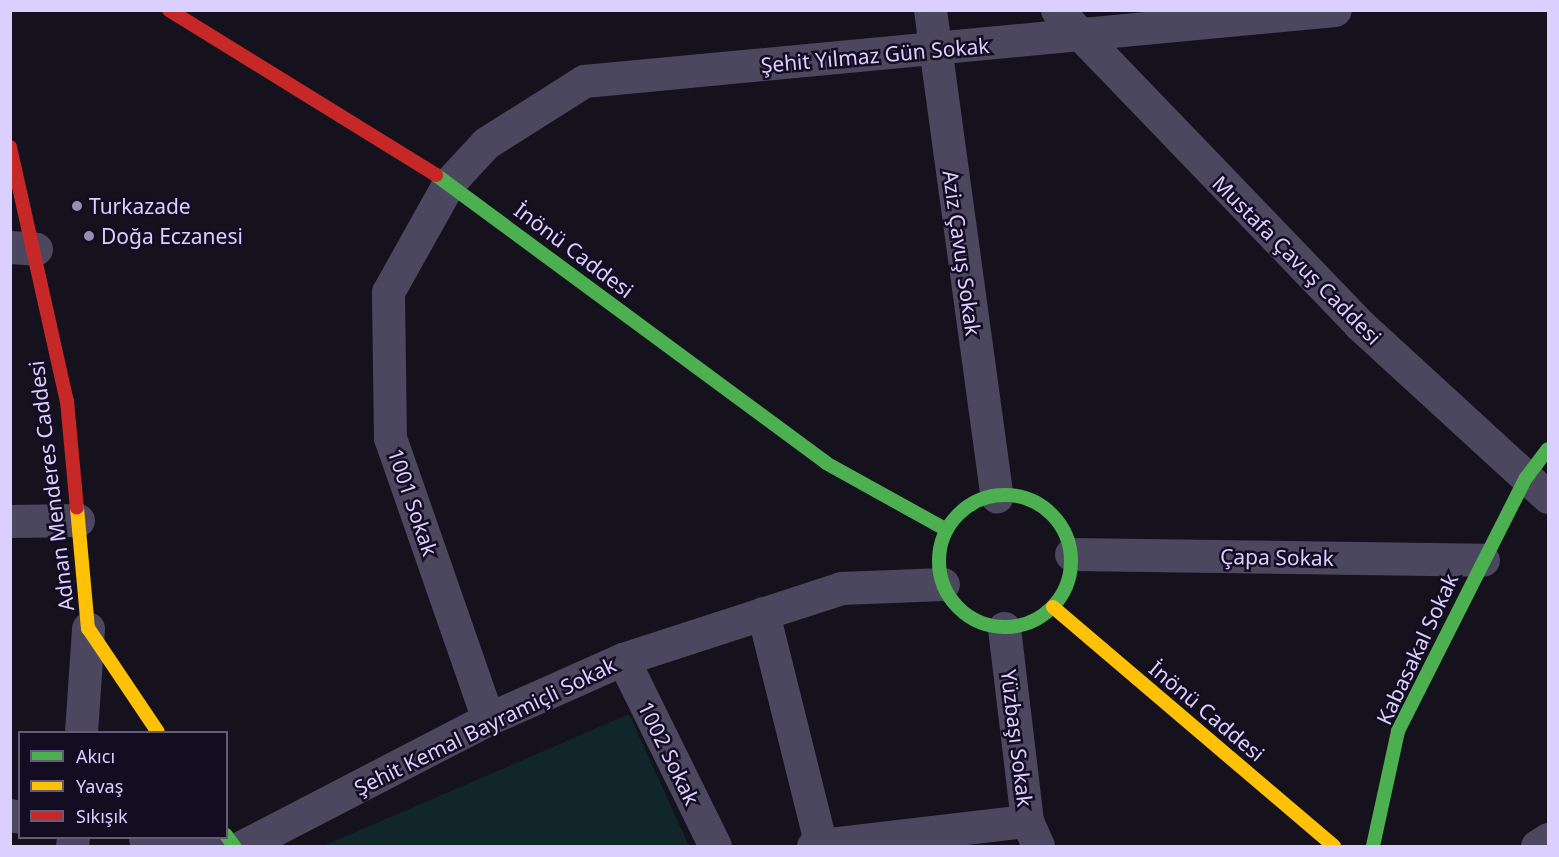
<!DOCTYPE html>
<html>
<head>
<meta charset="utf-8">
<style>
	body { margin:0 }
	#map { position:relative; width:1559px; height:857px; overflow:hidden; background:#15121d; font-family:"Noto Sans",sans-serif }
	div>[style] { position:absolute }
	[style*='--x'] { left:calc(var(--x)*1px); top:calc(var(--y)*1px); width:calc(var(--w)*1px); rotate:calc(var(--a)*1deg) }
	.green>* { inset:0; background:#11262a }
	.street>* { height:33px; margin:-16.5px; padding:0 16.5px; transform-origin:16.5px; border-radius:16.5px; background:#4b475e }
	.fast>* { height:14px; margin:-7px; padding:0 7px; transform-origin:7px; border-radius:7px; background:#4caf50 }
	.fast>.ring { margin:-7px; padding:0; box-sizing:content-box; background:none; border:14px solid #4caf50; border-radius:50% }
	.slow>* { height:14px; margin:-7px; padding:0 7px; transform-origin:7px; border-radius:7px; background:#ffc107 }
	.jam>* { height:14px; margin:-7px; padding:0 7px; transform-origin:7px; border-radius:7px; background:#c62828 }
	.dots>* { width:16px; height:16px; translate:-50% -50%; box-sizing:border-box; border:3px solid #140d22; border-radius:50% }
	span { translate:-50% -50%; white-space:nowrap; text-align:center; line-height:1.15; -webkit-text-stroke:5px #140d22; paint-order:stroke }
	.street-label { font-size:21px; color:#dbcfff }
	.poi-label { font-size:21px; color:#dbcfff }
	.left { translate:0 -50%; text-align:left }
	.frame { position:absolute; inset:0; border:12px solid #dbcfff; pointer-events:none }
	.legend { position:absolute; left:18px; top:731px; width:210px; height:108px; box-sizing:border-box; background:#140d22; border:2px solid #645b7a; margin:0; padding:8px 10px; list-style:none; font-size:18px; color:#dbcfff }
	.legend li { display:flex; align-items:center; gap:12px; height:30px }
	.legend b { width:30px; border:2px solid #645b7a }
</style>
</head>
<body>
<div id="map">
	<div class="green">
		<i style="clip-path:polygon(629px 714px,689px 846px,323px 846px,493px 773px)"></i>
	</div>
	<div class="street">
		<i style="--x:930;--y:10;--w:491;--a:82.2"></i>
		<i style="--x:1057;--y:10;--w:436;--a:46.1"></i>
		<i style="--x:1359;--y:324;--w:256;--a:42.5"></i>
		<i style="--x:10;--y:247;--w:26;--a:4"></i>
		<i style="--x:10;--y:521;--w:68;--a:-0.8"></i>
		<i style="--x:1071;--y:554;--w:412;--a:0.8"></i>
		<i style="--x:763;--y:613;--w:236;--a:76"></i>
		<i style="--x:1004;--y:628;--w:194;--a:83.2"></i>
		<i style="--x:1027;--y:821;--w:27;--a:66"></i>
		<i style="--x:623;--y:659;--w:208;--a:63.8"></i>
		<i style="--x:488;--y:719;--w:298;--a:-109.2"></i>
		<i style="--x:390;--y:438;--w:146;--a:-90.8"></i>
		<i style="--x:388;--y:292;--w:125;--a:-60.8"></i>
		<i style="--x:449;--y:183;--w:54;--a:-47.2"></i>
		<i style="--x:486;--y:143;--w:116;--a:-32.3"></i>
		<i style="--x:584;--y:81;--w:754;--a:-5.4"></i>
		<i style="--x:81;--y:732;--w:104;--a:-86.1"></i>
		<i style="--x:10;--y:815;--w:10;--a:11"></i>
		<i style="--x:145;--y:838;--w:66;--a:6.9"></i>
		<i style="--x:72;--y:846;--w:8;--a:-83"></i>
		<i style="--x:243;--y:846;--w:276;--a:-27.4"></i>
		<i style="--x:488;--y:719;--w:148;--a:-24"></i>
		<i style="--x:623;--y:659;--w:229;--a:-18"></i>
		<i style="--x:841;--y:588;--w:102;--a:-2.2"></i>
		<i style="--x:813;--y:846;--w:215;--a:-6.7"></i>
		<i style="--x:1537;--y:846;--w:13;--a:-32"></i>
	</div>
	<div class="fast">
		<i style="--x:436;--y:175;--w:485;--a:36.4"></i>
		<i style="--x:826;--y:463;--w:138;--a:29"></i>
		<i class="ring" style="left:939px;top:495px;width:118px;height:118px"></i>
		<i style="--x:226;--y:835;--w:14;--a:54"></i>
		<i style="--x:1373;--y:846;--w:118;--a:-77.7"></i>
		<i style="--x:1398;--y:731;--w:284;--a:-63.2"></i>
		<i style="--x:1526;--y:478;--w:36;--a:-53"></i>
	</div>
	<div class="slow">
		<i style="--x:77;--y:508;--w:121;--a:84.8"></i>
		<i style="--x:88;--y:628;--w:125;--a:56.1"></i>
		<i style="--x:1053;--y:607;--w:369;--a:40.4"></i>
	</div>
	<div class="jam">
		<i style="--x:169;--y:10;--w:314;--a:31.7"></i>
		<i style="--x:10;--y:147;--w:260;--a:77.4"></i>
		<i style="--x:67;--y:401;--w:107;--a:84.7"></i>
	</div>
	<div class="dots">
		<i style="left:77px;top:206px;background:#968db0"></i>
		<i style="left:89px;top:236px;background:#968db0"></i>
	</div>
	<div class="street-label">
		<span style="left:875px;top:55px;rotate:-5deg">Şehit Yılmaz Gün Sokak</span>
		<span style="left:574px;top:250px;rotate:37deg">İnönü Caddesi</span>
		<span style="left:962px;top:253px;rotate:82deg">Aziz Çavuş Sokak</span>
		<span style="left:1297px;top:260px;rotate:45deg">Mustafa Çavuş Caddesi</span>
		<span style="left:51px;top:486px;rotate:-97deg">Adnan Menderes Caddesi</span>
		<span style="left:413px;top:502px;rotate:71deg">1001 Sokak</span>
		<span style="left:1277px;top:557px;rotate:1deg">Çapa Sokak</span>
		<span style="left:1417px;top:649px;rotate:-65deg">Kabasakal Sokak</span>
		<span style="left:1207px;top:711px;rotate:40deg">İnönü Caddesi</span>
		<span style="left:485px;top:726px;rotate:-26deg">Şehit Kemal Bayramiçli Sokak</span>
		<span style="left:1017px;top:738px;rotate:83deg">Yüzbaşı Sokak</span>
		<span style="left:669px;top:753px;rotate:64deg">1002 Sokak</span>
	</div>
	<div class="poi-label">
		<span class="left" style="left:89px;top:206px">Turkazade</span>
		<span class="left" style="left:101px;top:236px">Doğa Eczanesi</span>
	</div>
	<div class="frame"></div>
	<ul class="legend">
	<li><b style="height:8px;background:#4caf50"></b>Akıcı</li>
	<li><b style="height:8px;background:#ffc107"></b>Yavaş</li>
	<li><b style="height:8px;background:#c62828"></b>Sıkışık</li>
	</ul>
</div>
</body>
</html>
